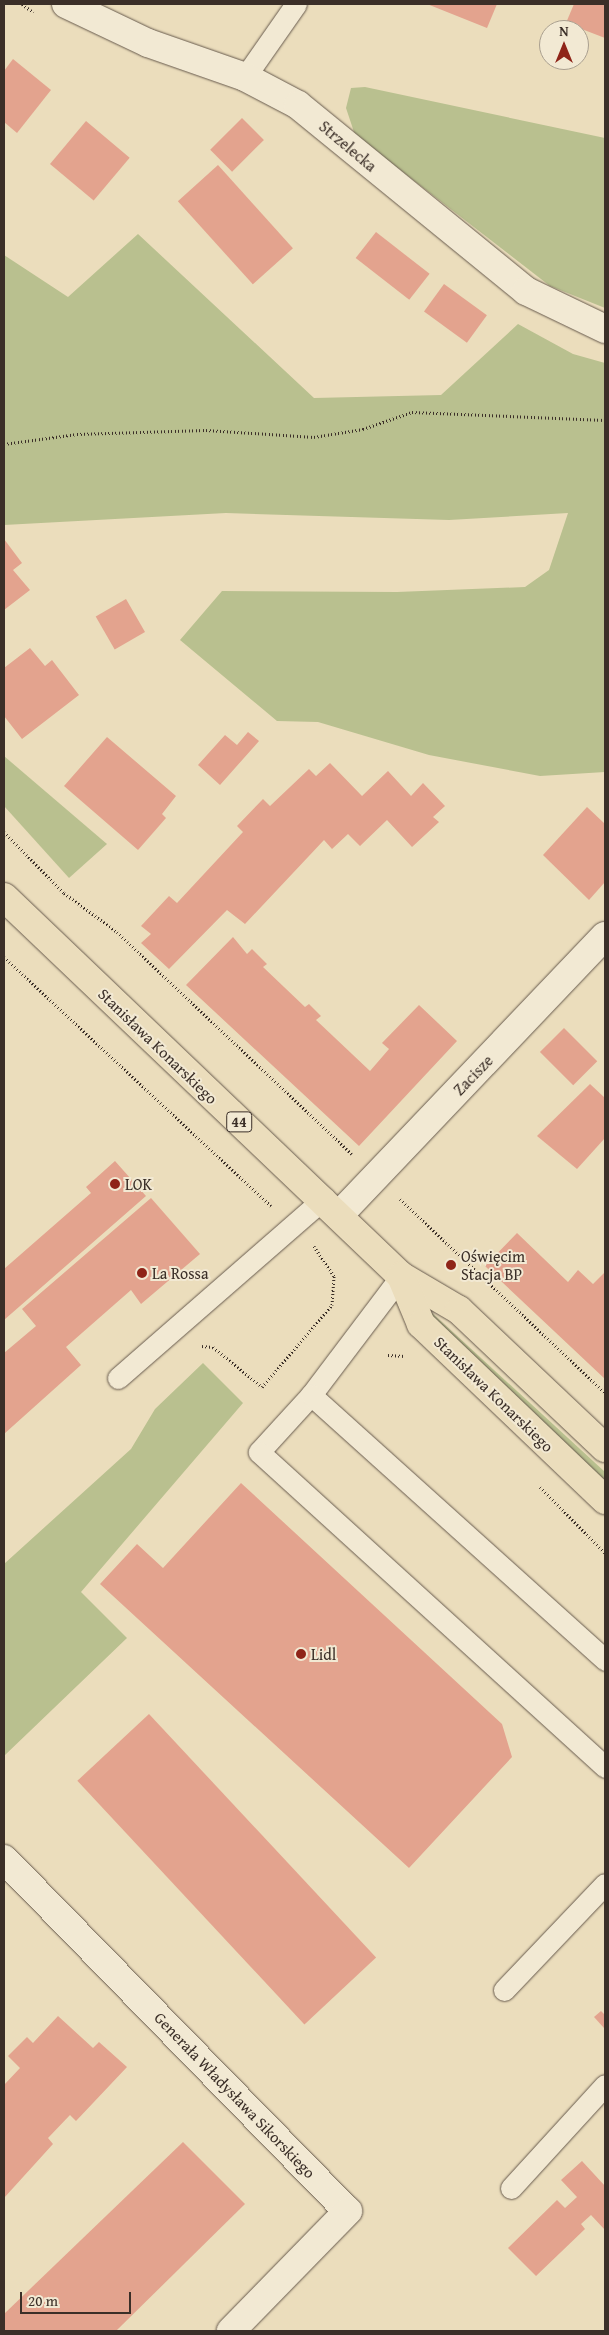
<!DOCTYPE html>
<html>
<head>
<meta charset="utf-8">
<style>
	body { margin:0 }
	#map { position:relative; width:609px; height:2335px; overflow:hidden; background:#ebddbc; font-family:"Gentium Book Plus",serif }
	div>[style] { position:absolute }
	[style*='--x'] { left:calc(var(--x)*1px); top:calc(var(--y)*1px); width:calc(var(--w)*1px); rotate:calc(var(--a)*1deg) }
	.green>* { inset:0; background:#b9c08f }
	.building>* { inset:0; background:#e3a38e; transform-origin:0 0 }
	.path>* { height:3px; margin-top:-1.5px; transform-origin:0; background:repeating-linear-gradient(90deg,#3b2f28 0 1px,transparent 0 3.5px) }
	.roads { filter:drop-shadow(0 0 1px #675a4d) drop-shadow(0 0 1px #675a4d) }
	.service>* { height:21px; margin:-10.5px; padding:0 10.5px; transform-origin:10.5px; border-radius:10.5px; background:#f2e9d3 }
	.minor>* { height:28px; margin:-14px; padding:0 14px; transform-origin:14px; border-radius:14px; background:#f2e9d3 }
	.primary>* { height:28px; margin:-14px; padding:0 14px; transform-origin:14px; border-radius:14px; background:#ebddbc }
	.dots>* { width:14px; height:14px; translate:-50% -50%; box-sizing:border-box; border:2px solid #f2e9d3; border-radius:50% }
	span { translate:-50% -50%; white-space:nowrap; text-align:center; line-height:1.15; -webkit-text-stroke:4px #f2e9d3; paint-order:stroke }
	.shield-label span { padding:1px 4px; background:#f2e9d3; border:1px solid; border-radius:4px; -webkit-text-stroke-width:0 }
	.shield-label { font-size:15px; color:#3b2f28; font-weight:700 }
	.street-label { font-size:16px; color:#3b2f28 }
	.poi-label { font-size:16px; color:#3b2f28 }
	.left { translate:0 -50%; text-align:left }
	.frame { position:absolute; inset:0; border:5px solid #3b2f28; pointer-events:none }
	.north { position:absolute; left:539px; top:20px; width:50px; height:50px; box-sizing:border-box; background:#f2e9d3; border:1px solid #a99f8f; border-radius:50%; rotate:0deg; font-size:14px; font-weight:700; line-height:20px; text-align:center; color:#3b2f28 }
	.north::after { content:''; display:block; margin:auto; width:18px; height:22px; background:#8f2418; clip-path:polygon(50% 0,100% 100%,50% 72%,0 100%) }
	.scale { position:absolute; left:20px; top:2292px; width:111px; height:22px; box-sizing:border-box; border:2px solid #3b2f28; border-top:0; padding-left:6px; font-size:15px; line-height:18px; white-space:nowrap; color:#3b2f28; -webkit-text-stroke:4px #f2e9d3; paint-order:stroke }
</style>
</head>
<body>
<div id="map">
	<div class="green">
		<i style="clip-path:polygon(365px 87px,605px 138px,605px 308px,550px 286px,355px 135px,346px 108px,351px 88px)"></i>
		<i style="clip-path:polygon(138px 234px,314px 398px,441px 395px,518px 324px,573px 354px,605px 363px,605px 772px,540px 776px,429px 755px,318px 722px,277px 721px,180px 640px,222px 591px,397px 592px,525px 587px,549px 570px,568px 513px,449px 520px,226px 513px,4px 525px,4px 255px,68px 297px)"></i>
		<i style="clip-path:polygon(4px 756px,107px 844px,69px 878px,4px 806px)"></i>
		<i style="clip-path:polygon(431px 1312px,605px 1472px,605px 1486px,425px 1313px)"></i>
		<i style="clip-path:polygon(203px 1363px,243px 1403px,81px 1592px,127px 1638px,4px 1756px,4px 1564px,131px 1449px,155px 1409px)"></i>
	</div>
	<div class="building">
		<i style="clip-path:polygon(427px 4px,497px 4px,487px 28px)"></i>
		<i style="clip-path:polygon(574px 4px,605px 4px,605px 38px,566px 23px)"></i>
		<i style="clip-path:polygon(13px 59px,51px 90px,17px 133px,4px 122px,4px 71px)"></i>
		<i style="left:242px;top:118px;width:31px;height:45px;rotate:45deg"></i>
		<i style="left:86px;top:121px;width:57px;height:56px;rotate:40deg"></i>
		<i style="left:218px;top:165px;width:112px;height:54px;rotate:48deg"></i>
		<i style="left:376px;top:232px;width:68px;height:33px;rotate:38deg"></i>
		<i style="left:444px;top:284px;width:53px;height:34px;rotate:36deg"></i>
		<i style="clip-path:polygon(4px 539px,22px 563px,13px 570px,30px 590px,4px 610px)"></i>
		<i style="left:126px;top:599px;width:38px;height:35px;rotate:60deg"></i>
		<i style="clip-path:polygon(30px 648px,45px 666px,52px 660px,79px 695px,22px 739px,4px 716px,4px 668px)"></i>
		<i style="clip-path:polygon(248px 732px,259px 741px,220px 785px,198px 765px,225px 735px,237px 745px)"></i>
		<i style="clip-path:polygon(107px 737px,176px 796px,162px 814px,166px 818px,138px 850px,64px 786px)"></i>
		<i style="clip-path:polygon(330px 763px,362px 796px,388px 771px,411px 796px,423px 783px,445px 806px,433px 817px,439px 822px,412px 847px,387px 820px,360px 846px,348px 834px,332px 849px,324px 840px,245px 924px,227px 910px,169px 969px,141px 943px,151px 934px,141px 926px,169px 896px,177px 903px,243px 832px,237px 826px,263px 799px,270px 806px,309px 769px,316px 776px)"></i>
		<i style="clip-path:polygon(587px 807px,605px 824px,605px 882px,589px 900px,543px 855px)"></i>
		<i style="clip-path:polygon(233px 937px,247px 954px,252px 949px,267px 964px,263px 967px,305px 1007px,309px 1004px,321px 1016px,316px 1020px,370px 1071px,389px 1049px,382px 1043px,419px 1005px,457px 1041px,359px 1146px,186px 985px)"></i>
		<i style="left:564px;top:1028px;width:47px;height:34px;rotate:45deg"></i>
		<i style="clip-path:polygon(590px 1084px,605px 1098px,605px 1138px,577px 1169px,537px 1136px)"></i>
		<i style="clip-path:polygon(115px 1161px,146px 1196px,4px 1320px,4px 1269px,91px 1193px,86px 1187px)"></i>
		<i style="clip-path:polygon(151px 1198px,200px 1254px,141px 1304px,131px 1290px,66px 1347px,81px 1365px,4px 1434px,4px 1353px,36px 1326px,22px 1309px)"></i>
		<i style="clip-path:polygon(517px 1233px,568px 1282px,578px 1270px,593px 1284px,605px 1272px,605px 1379px,485px 1266px)"></i>
		<i style="clip-path:polygon(241px 1483px,502px 1724px,512px 1757px,409px 1868px,100px 1584px,137px 1544px,163px 1568px)"></i>
		<i style="left:149px;top:1714px;width:333px;height:98px;rotate:47deg"></i>
		<i style="clip-path:polygon(601px 2011px,605px 2015px,604px 2028px,594px 2017px)"></i>
		<i style="clip-path:polygon(58px 2016px,93px 2048px,99px 2042px,127px 2067px,76px 2121px,70px 2115px,48px 2138px,53px 2144px,4px 2198px,4px 2085px,20px 2068px,8px 2056px,27px 2037px,33px 2043px)"></i>
		<i style="clip-path:polygon(183px 2142px,245px 2204px,116px 2331px,4px 2331px,4px 2314px)"></i>
		<i style="clip-path:polygon(582px 2161px,605px 2186px,605px 2230px,591px 2215px,581px 2224px,585px 2229px,536px 2276px,508px 2248px,557px 2200px,565px 2208px,577px 2197px,561px 2180px)"></i>
	</div>
	<div class="path">
		<i style="--x:22;--y:4;--w:14;--a:36"></i>
		<i style="--x:4;--y:444;--w:74;--a:-7.8"></i>
		<i style="--x:77;--y:434;--w:129;--a:-1.8"></i>
		<i style="--x:206;--y:430;--w:108;--a:3.7"></i>
		<i style="--x:314;--y:437;--w:50;--a:-9.3"></i>
		<i style="--x:363;--y:429;--w:52;--a:-19.1"></i>
		<i style="--x:412;--y:412;--w:193;--a:2.4"></i>
		<i style="--x:4;--y:832;--w:86;--a:45.5"></i>
		<i style="--x:64;--y:893;--w:66;--a:36.3"></i>
		<i style="--x:117;--y:932;--w:323;--a:43.4"></i>
		<i style="--x:4;--y:957;--w:365;--a:43"></i>
		<i style="--x:400;--y:1199;--w:282;--a:43.4"></i>
		<i style="--x:202;--y:1346;--w:11;--a:5"></i>
		<i style="--x:213;--y:1347;--w:63;--a:39.2"></i>
		<i style="--x:262;--y:1387;--w:108;--a:-49.5"></i>
		<i style="--x:332;--y:1305;--w:29;--a:-86"></i>
		<i style="--x:334;--y:1276;--w:36;--a:-124"></i>
		<i style="--x:388;--y:1355;--w:17;--a:3"></i>
		<i style="--x:540;--y:1487;--w:93;--a:45.4"></i>
	</div>
	<div class="roads">
		<div class="service">
			<i style="--x:245;--y:77;--w:89;--a:-55.1"></i>
			<i style="--x:401;--y:1276;--w:149;--a:127.1"></i>
			<i style="--x:311;--y:1395;--w:77;--a:132.4"></i>
			<i style="--x:259;--y:1452;--w:468;--a:42.3"></i>
			<i style="--x:118;--y:1378;--w:274;--a:-41.1"></i>
			<i style="--x:311;--y:1395;--w:396;--a:42"></i>
			<i style="--x:504;--y:1990;--w:146;--a:-46.4"></i>
			<i style="--x:511;--y:2188;--w:139;--a:-47.6"></i>
		</div>
		<div class="minor">
			<i style="--x:66;--y:4;--w:91;--a:25.4"></i>
			<i style="--x:148;--y:43;--w:103;--a:19.3"></i>
			<i style="--x:245;--y:77;--w:60;--a:27.8"></i>
			<i style="--x:298;--y:105;--w:294;--a:39.2"></i>
			<i style="--x:526;--y:291;--w:88;--a:25.7"></i>
			<i style="--x:340;--y:1214;--w:384;--a:-46.4"></i>
			<i style="--x:4;--y:1859;--w:492;--a:45.7"></i>
			<i style="--x:348;--y:2211;--w:168;--a:134.3"></i>
		</div>
		<div class="primary">
			<i style="--x:4;--y:897;--w:549;--a:43.67"></i>
			<i style="--x:401;--y:1276;--w:67;--a:30.4"></i>
			<i style="--x:459;--y:1310;--w:201;--a:43.4"></i>
			<i style="--x:401;--y:1276;--w:52;--a:67.4"></i>
			<i style="--x:421;--y:1324;--w:255;--a:43.7"></i>
		</div>
	</div>
	<div class="dots">
		<i style="left:115px;top:1184px;background:#8f2418"></i>
		<i style="left:451px;top:1265px;background:#8f2418"></i>
		<i style="left:142px;top:1273px;background:#8f2418"></i>
		<i style="left:301px;top:1654px;background:#8f2418"></i>
	</div>
	<div class="shield-label">
		<span style="left:239px;top:1122px">44</span>
	</div>
	<div class="street-label">
		<span style="left:348px;top:146px;rotate:40deg">Strzelecka</span>
		<span style="left:158px;top:1046px;rotate:44deg">Stanisława Konarskiego</span>
		<span style="left:473px;top:1075px;rotate:-46deg">Zacisze</span>
		<span style="left:494px;top:1394px;rotate:44deg">Stanisława Konarskiego</span>
		<span style="left:235px;top:2095px;rotate:46deg">Generała Władysława Sikorskiego</span>
	</div>
	<div class="poi-label">
		<span class="left" style="left:125px;top:1184px">LOK</span>
		<span class="left" style="left:461px;top:1265px">Oświęcim<br>Stacja BP</span>
		<span class="left" style="left:152px;top:1273px">La Rossa</span>
		<span class="left" style="left:311px;top:1654px">Lidl</span>
	</div>
	<div class="frame"></div>
	<div class="north">N</div>
	<div class="scale">20 m</div>
</div>
</body>
</html>
